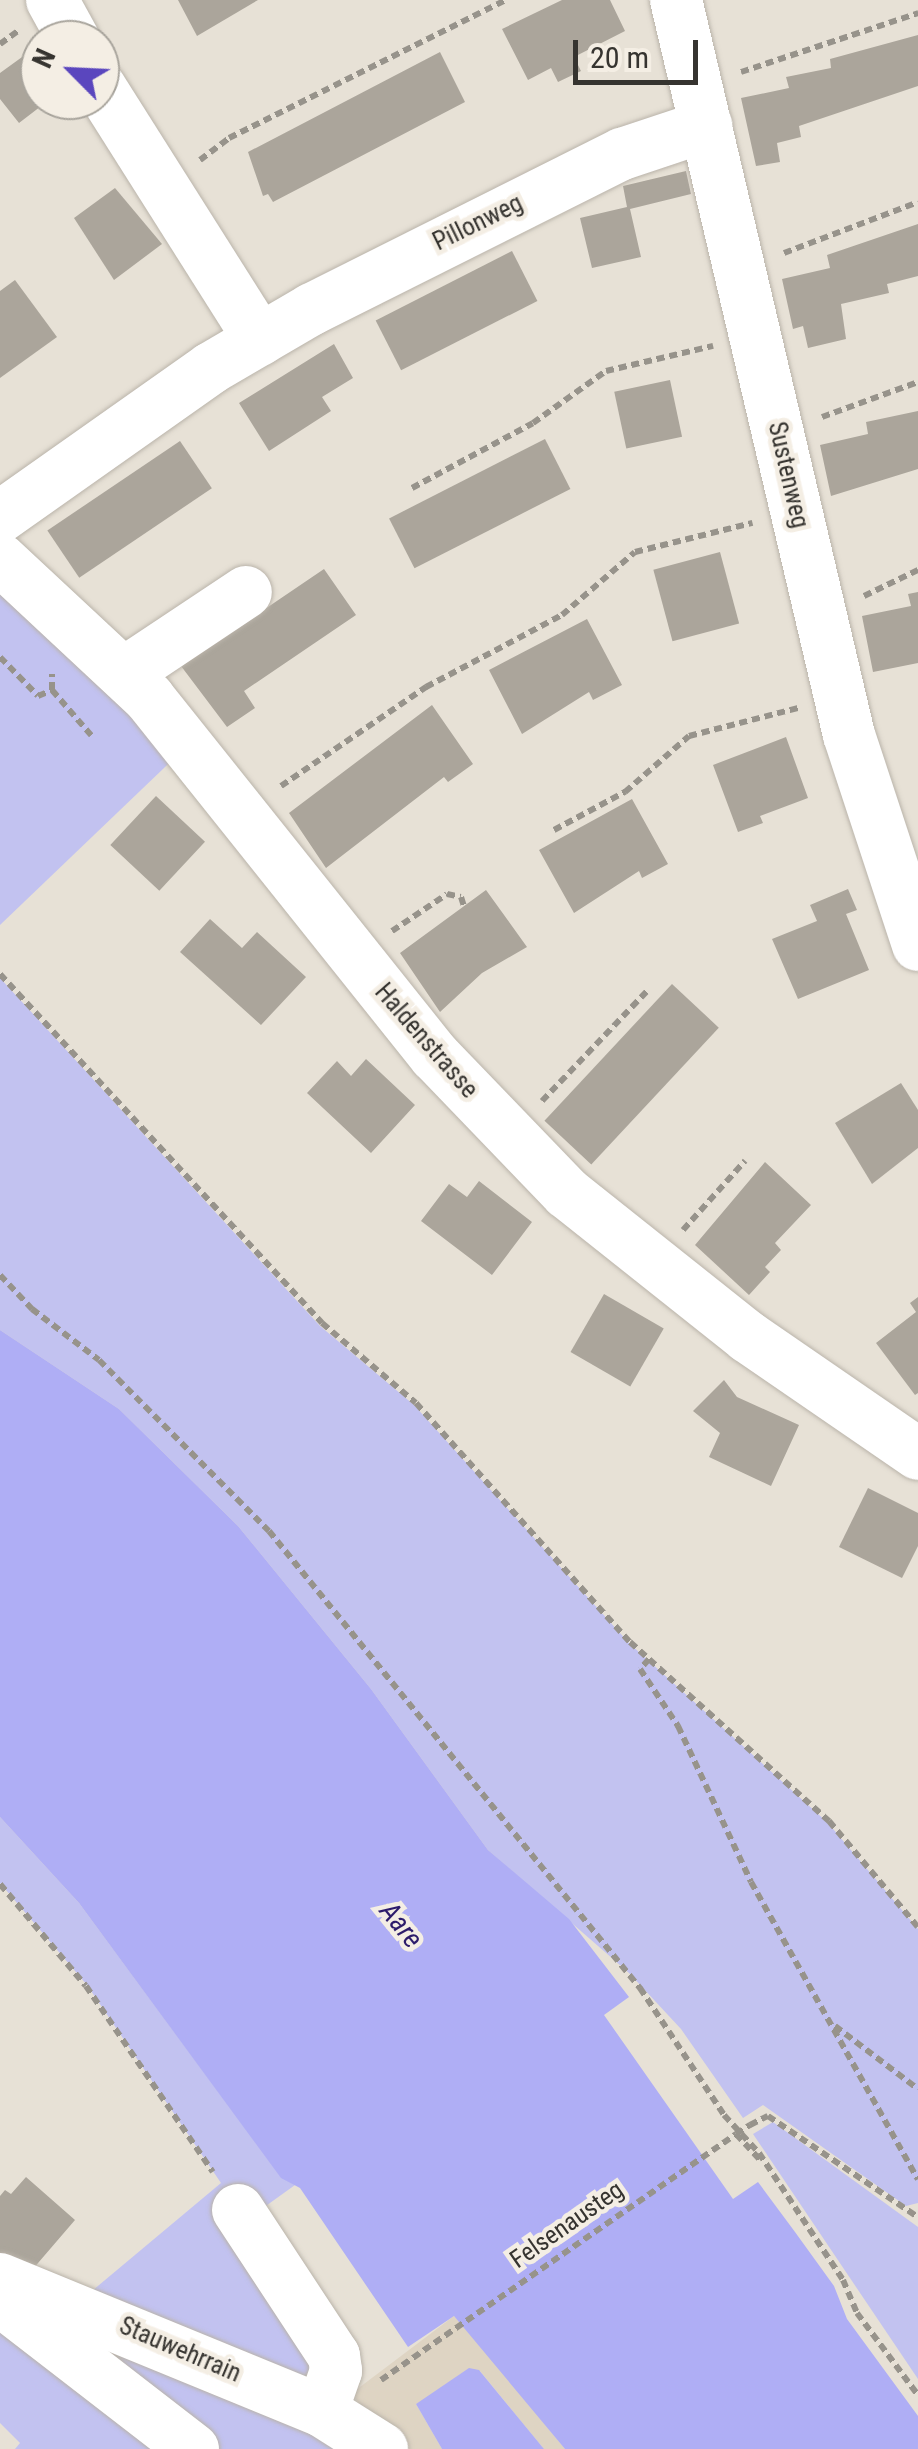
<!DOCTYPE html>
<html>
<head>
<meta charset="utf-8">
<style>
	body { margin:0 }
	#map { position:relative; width:918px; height:2449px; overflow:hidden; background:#e7e1d6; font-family:"Roboto Condensed",sans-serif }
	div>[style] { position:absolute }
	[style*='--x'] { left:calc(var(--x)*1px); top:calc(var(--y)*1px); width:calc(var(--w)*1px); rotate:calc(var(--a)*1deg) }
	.built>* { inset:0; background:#ded4c3 }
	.green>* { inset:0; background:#c2c2f0 }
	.water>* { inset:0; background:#afaef5 }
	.building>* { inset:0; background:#aba59b; transform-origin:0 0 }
	.path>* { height:6px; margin-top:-3px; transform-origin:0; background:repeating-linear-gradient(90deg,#97938b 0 8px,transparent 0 13px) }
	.roads { filter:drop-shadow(0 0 2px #bab4aa) drop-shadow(0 0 2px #bab4aa) }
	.minor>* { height:52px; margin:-26px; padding:0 26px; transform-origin:26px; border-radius:26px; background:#fff }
	.path-bridge>* { height:6px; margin-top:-3px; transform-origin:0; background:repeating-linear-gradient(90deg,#97938b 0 8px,transparent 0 13px) }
	span { translate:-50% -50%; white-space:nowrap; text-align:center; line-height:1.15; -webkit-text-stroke:9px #f4eee4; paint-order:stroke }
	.street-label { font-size:25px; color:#363430 }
	.water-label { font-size:28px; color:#2c1b6b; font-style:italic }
	.north { position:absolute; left:20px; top:20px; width:100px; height:100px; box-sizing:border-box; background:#f4eee4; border:2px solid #a8a49c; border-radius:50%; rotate:294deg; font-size:28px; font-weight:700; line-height:40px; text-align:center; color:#363430 }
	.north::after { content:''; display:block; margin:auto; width:35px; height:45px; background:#5a46be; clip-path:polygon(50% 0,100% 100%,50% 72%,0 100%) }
	.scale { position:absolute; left:573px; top:40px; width:125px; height:45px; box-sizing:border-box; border:5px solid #363430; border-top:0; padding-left:12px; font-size:30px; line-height:35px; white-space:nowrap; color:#363430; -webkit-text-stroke:8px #f4eee4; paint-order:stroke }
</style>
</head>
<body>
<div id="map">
	<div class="built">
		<i style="clip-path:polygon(454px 2316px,480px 2345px,565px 2449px,544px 2449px,480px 2371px,416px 2404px,442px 2449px,344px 2449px,365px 2413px,352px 2393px)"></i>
	</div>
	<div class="green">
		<i style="clip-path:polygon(0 562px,187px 746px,0 925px)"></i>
		<i style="clip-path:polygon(0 978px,320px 1326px,414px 1405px,629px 1643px,828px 1823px,918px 1929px,918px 2203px,906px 2206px,763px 2105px,743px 2118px,681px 2029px,629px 1973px,488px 1850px,371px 1689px,238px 1526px,119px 1409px,0 1330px)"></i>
		<i style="clip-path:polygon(0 1817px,79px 1903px,281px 2177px,295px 2185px,238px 2226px,313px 2347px,344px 2449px,195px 2449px,98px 2379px,74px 2306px,221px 2183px,87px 1985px,0 1883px)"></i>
		<i style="clip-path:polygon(773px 2122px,918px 2227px,918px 2379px,753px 2134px)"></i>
		<i style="clip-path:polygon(0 2304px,192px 2449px,15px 2449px,20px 2443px,0 2423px)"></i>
	</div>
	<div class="water">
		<i style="clip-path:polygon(0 1330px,119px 1409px,238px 1526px,371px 1689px,488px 1850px,569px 1919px,629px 1997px,604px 2015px,733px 2199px,758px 2182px,795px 2232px,834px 2286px,847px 2319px,918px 2416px,918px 2449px,565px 2449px,454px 2316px,408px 2347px,300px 2188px,281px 2178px,79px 1903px,0 1817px)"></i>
		<i style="clip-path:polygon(469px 2368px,479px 2370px,544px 2449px,442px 2449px,416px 2404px)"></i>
	</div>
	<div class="building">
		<i style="clip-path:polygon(178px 0,258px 0,197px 36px)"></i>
		<i style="clip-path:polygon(562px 0,610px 0,625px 31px,574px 57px,581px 71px,558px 82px,551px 68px,528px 80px,502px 29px)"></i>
		<i style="clip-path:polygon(918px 35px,918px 86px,799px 126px,801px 137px,777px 143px,780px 162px,756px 166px,741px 98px,789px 88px,786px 77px,831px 68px,830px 59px)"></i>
		<i style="clip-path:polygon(29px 52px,40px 67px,40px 100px,49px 100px,19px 123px,0 99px,0 73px)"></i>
		<i style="clip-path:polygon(440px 52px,465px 102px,273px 202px,268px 194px,263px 196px,248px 152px)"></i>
		<i style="clip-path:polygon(686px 171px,691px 194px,630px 209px,641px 257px,592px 268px,580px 218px,627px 207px,623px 186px)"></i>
		<i style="clip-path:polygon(115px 188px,162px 244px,114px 280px,74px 218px)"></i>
		<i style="clip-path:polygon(918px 224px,918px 276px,887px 284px,889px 293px,841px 304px,846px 339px,808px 348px,803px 326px,793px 329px,782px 279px,830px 268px,827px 255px)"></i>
		<i style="left:512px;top:251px;width:56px;height:153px;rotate:63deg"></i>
		<i style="clip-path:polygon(15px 280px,57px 337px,0 378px,0 291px)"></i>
		<i style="clip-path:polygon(334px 344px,353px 378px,322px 397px,331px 411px,269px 451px,239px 403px)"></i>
		<i style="left:670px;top:380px;width:58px;height:57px;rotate:78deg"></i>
		<i style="clip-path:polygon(918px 411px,918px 469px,831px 496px,820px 445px,868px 434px,866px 422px)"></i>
		<i style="left:545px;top:439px;width:56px;height:175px;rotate:63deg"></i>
		<i style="left:180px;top:441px;width:57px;height:160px;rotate:56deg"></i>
		<i style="left:720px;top:552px;width:74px;height:69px;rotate:75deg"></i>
		<i style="clip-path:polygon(324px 569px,356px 615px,244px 691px,255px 708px,227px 727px,181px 666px)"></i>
		<i style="clip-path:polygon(918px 592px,918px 663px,873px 672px,862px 616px,911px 606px,908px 594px)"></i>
		<i style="clip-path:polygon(587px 619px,622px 685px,593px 700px,589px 692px,522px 734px,489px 670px)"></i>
		<i style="clip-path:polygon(432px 705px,473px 764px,448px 782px,444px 777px,326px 868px,289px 813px)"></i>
		<i style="clip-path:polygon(786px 737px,808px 798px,760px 816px,763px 823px,738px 832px,713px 765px)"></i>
		<i style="left:156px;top:796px;width:67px;height:67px;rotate:43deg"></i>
		<i style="clip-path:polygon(632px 799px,668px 864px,642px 878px,639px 871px,574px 913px,539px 850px)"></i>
		<i style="clip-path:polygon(848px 889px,857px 910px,846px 914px,869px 970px,798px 999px,772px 939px,817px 921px,810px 905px)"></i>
		<i style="clip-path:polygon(486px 890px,527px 947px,482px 973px,440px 1012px,400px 953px)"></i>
		<i style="clip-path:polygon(210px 919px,242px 948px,257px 932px,306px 977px,261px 1025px,180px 952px)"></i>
		<i style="left:672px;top:984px;width:64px;height:187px;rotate:43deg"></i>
		<i style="clip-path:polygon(366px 1059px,415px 1105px,371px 1153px,307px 1093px,337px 1061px,351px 1076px)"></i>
		<i style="clip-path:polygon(901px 1083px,918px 1110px,918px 1148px,872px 1184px,835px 1123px)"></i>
		<i style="clip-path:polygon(765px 1162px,811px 1205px,775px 1243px,781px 1250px,765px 1267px,770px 1272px,749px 1295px,695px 1245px)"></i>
		<i style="clip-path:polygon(479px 1181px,532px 1222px,492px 1275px,421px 1221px,449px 1184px,467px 1197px)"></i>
		<i style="left:604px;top:1294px;width:69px;height:67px;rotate:30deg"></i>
		<i style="clip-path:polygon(918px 1297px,918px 1393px,915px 1395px,876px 1343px,916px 1312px,910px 1303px)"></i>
		<i style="clip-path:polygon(724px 1380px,737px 1397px,799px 1425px,771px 1486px,709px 1457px,720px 1433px,693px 1411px)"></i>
		<i style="clip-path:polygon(868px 1488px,918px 1513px,918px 1546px,902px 1578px,839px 1547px)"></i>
		<i style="clip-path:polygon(26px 2177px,75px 2220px,26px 2277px,0 2255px,0 2196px,5px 2190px,11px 2194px)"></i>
	</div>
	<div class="path">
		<i style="--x:0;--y:44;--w:24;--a:-36"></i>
		<i style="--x:741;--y:72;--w:187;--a:-18.4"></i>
		<i style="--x:200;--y:160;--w:36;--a:-37"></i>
		<i style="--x:229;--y:138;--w:309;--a:-26.5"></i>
		<i style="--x:784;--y:253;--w:143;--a:-20.8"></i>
		<i style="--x:822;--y:417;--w:102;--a:-20"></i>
		<i style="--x:412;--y:488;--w:137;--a:-28.2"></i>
		<i style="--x:533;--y:423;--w:90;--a:-35.5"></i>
		<i style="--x:606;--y:371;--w:110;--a:-13.2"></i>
		<i style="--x:864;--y:596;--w:60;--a:-25.7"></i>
		<i style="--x:0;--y:657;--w:54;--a:45.7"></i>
		<i style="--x:38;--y:696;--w:15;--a:-23"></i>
		<i style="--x:52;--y:690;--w:16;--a:-90"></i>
		<i style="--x:52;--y:690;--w:60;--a:49.1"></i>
		<i style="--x:281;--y:786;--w:176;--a:-34.3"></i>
		<i style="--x:426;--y:687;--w:154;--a:-27.9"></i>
		<i style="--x:562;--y:615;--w:96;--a:-40.8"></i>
		<i style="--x:635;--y:552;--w:121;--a:-13.9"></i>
		<i style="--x:554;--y:830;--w:81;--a:-28.2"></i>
		<i style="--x:625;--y:792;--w:85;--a:-41.2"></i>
		<i style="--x:689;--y:736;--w:113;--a:-14.4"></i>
		<i style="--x:392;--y:931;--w:66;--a:-33.9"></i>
		<i style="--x:447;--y:894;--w:14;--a:12"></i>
		<i style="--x:461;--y:897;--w:9;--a:72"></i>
		<i style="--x:0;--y:974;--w:475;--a:47.3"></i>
		<i style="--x:322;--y:1323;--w:123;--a:40.4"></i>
		<i style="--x:416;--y:1403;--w:321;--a:48.2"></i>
		<i style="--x:630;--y:1642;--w:268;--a:42"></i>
		<i style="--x:829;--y:1821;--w:138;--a:50"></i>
		<i style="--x:542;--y:1101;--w:153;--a:-46.3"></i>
		<i style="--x:683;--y:1230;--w:93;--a:-48.1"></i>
		<i style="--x:0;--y:1275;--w:47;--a:46.7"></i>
		<i style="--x:32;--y:1309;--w:84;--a:37.3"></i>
		<i style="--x:99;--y:1360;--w:241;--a:45.2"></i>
		<i style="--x:269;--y:1531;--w:589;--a:50.93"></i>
		<i style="--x:640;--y:1988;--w:152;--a:56.5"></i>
		<i style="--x:724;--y:2115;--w:52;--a:47.4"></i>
		<i style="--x:759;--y:2153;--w:152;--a:56.5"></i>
		<i style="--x:843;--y:2280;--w:36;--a:67"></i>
		<i style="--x:857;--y:2313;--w:102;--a:53.4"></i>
		<i style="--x:649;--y:1659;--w:13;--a:132"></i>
		<i style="--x:640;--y:1669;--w:69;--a:56.3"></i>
		<i style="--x:678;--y:1726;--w:172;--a:64.9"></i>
		<i style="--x:751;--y:1882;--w:341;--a:60.7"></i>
		<i style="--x:0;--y:1884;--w:133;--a:49.9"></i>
		<i style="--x:86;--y:1986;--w:225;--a:55.7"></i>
		<i style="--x:835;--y:2026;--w:104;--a:37.2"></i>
		<i style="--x:750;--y:2125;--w:20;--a:-27"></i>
		<i style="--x:768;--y:2116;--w:181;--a:34"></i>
		<i style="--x:381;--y:2380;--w:432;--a:-34.7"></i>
		<i style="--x:736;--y:2134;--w:35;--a:47"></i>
	</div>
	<div class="roads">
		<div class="minor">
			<i style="--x:52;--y:0;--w:46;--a:61.2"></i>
			<i style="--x:676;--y:0;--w:755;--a:76.76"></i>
			<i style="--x:849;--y:735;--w:221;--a:71.8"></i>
			<i style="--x:100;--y:87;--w:299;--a:57.7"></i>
			<i style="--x:0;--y:517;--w:258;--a:-35.2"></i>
			<i style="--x:211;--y:368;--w:117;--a:-30.3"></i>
			<i style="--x:312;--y:309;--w:347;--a:-26.6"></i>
			<i style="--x:622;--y:154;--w:89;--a:-18.4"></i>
			<i style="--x:0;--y:559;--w:204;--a:43"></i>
			<i style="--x:149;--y:698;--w:458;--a:51.4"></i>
			<i style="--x:435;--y:1056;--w:190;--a:46.1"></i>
			<i style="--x:567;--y:1193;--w:231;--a:38.5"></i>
			<i style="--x:748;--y:1337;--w:206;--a:34.5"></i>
			<i style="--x:129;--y:677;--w:19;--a:-51"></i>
			<i style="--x:141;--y:662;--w:126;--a:-33.7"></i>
			<i style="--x:238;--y:2210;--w:175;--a:56.7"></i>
			<i style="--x:334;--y:2356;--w:15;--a:82"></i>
			<i style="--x:336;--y:2371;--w:42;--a:109.3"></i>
			<i style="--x:0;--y:2279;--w:348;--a:22.3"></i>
			<i style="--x:322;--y:2411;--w:71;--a:32.3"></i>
			<i style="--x:0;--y:2300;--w:244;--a:37.7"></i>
		</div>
	</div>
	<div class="path-bridge">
		<i style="--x:736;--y:2134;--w:17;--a:-33"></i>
	</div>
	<div class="street-label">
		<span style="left:478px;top:223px;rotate:-26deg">Pillonweg</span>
		<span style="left:788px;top:475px;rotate:77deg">Sustenweg</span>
		<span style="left:426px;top:1041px;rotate:49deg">Haldenstrasse</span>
		<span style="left:567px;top:2225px;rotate:-35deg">Felsenausteg</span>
		<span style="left:180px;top:2350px;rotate:23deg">Stauwehrrain</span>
	</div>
	<div class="water-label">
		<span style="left:401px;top:1925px;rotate:51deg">Aare</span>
	</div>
	<div class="north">N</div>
	<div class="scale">20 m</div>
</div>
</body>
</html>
